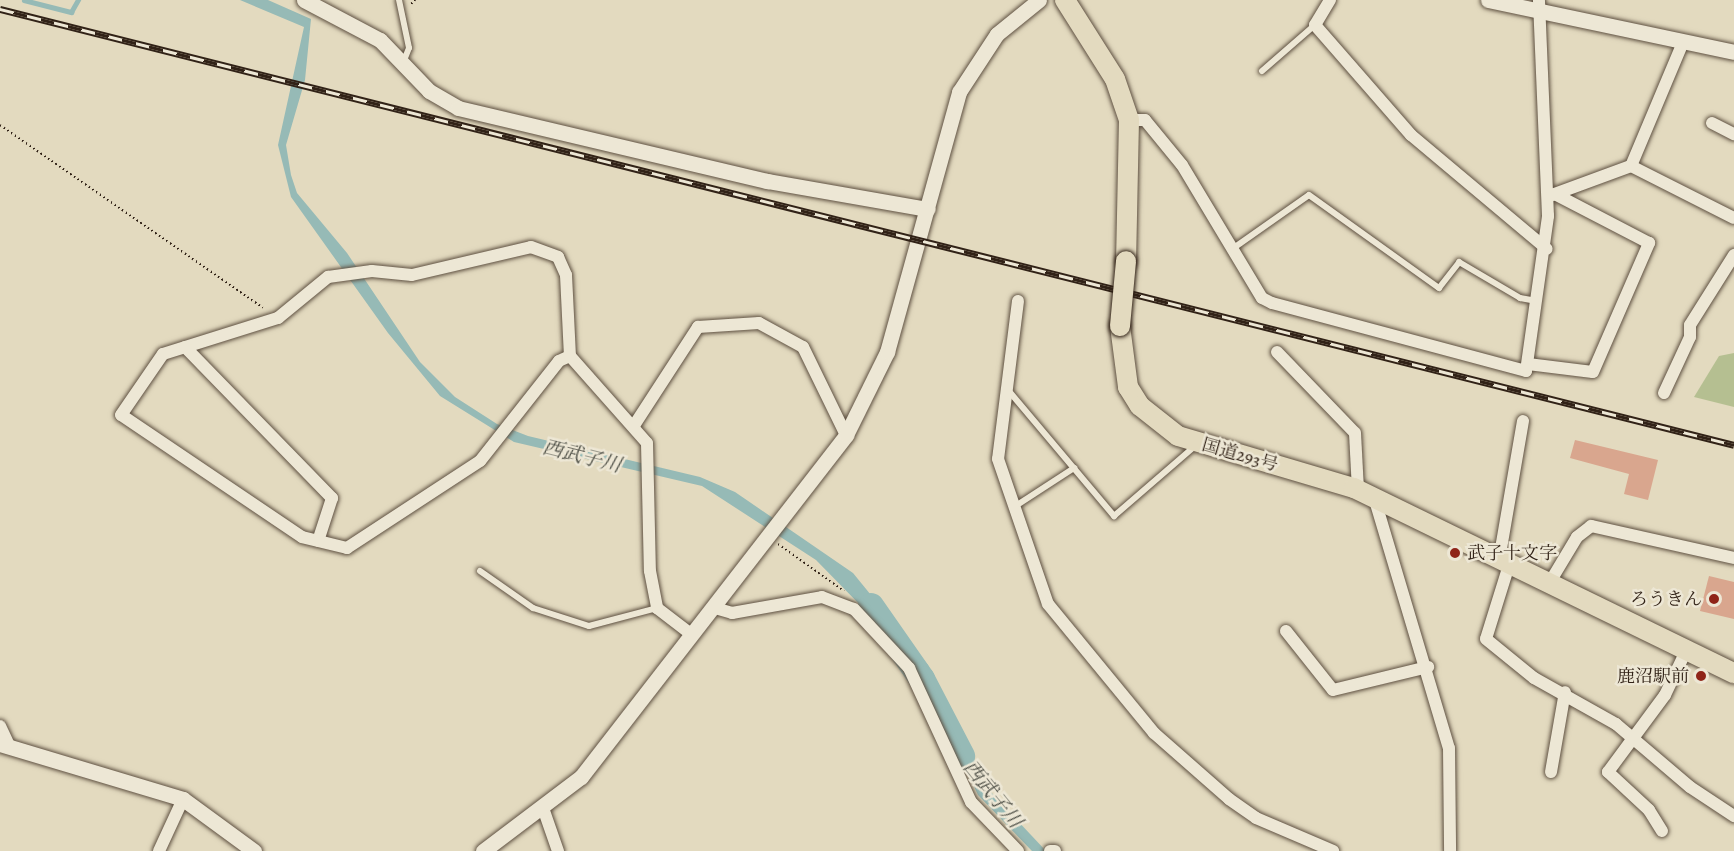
<!DOCTYPE html>
<html>
<head>
<meta charset="utf-8">
<style>
	body { margin:0 }
	#map { position:relative; width:1734px; height:851px; overflow:hidden; background:#e3dabf; font-family:Alegreya,"Noto Serif JP",serif }
	div>[style] { position:absolute }
	[style*='--x'] { left:calc(var(--x)*1px); top:calc(var(--y)*1px); width:calc(var(--w)*1px); rotate:calc(var(--a)*1deg) }
	.green>* { inset:0; background:#b5bf91 }
	.water>* { inset:0; background:#96bab6 }
	.stream>* { height:4.5px; margin:-2.25px; padding:0 2.25px; transform-origin:2.25px; border-radius:2.25px; background:#96bab6 }
	.river>* { height:26px; margin:-13px; padding:0 13px; transform-origin:13px; border-radius:13px; background:#96bab6 }
	.building>* { inset:0; background:#d9a68e }
	.path>* { height:2px; margin-top:-1px; transform-origin:0; background:repeating-linear-gradient(90deg,#312217 0 1.5px,transparent 0 4.5px) }
	.roads { filter:drop-shadow(0 0 2px #5e5041) drop-shadow(0 0 2px #5e5041) }
	.service>* { height:6px; margin:-3px; padding:0 3px; transform-origin:3px; border-radius:3px; background:#ede7d5 }
	.minor>* { height:12px; margin:-6px; padding:0 6px; transform-origin:6px; border-radius:6px; background:#ede7d5 }
	.tertiary>* { height:15px; margin:-7.5px; padding:0 7.5px; transform-origin:7.5px; border-radius:7.5px; background:#ede7d5 }
	.trunk>* { height:20px; margin:-10px; padding:0 10px; transform-origin:10px; border-radius:10px; background:#e3dabf }
	.rail>* { height:7px; margin-top:-3.5px; transform-origin:0; background:repeating-linear-gradient(90deg,#ede7d5 0 14px,#312217 0 28px); box-sizing:border-box; border-block:2px solid #312217 }
	.bridges { filter:drop-shadow(0 0 2px #312217) drop-shadow(0 0 2px #312217) }
	.trunk-bridge>* { height:20px; margin:-10px; padding:0 10px; transform-origin:10px; border-radius:10px; background:#e3dabf }
	.dots>* { width:16px; height:16px; translate:-50% -50%; box-sizing:border-box; border:3px solid #ede7d5; border-radius:50% }
	span { translate:-50% -50%; white-space:nowrap; text-align:center; line-height:1.15; -webkit-text-stroke:5px #ede7d5; paint-order:stroke }
	.street-label { font-size:18px; color:#312217 }
	.poi-label { font-size:18px; color:#312217 }
	.left { translate:0 -50%; text-align:left }
	.right { translate:-100% -50%; text-align:right }
	.water-label { font-size:20px; color:#4f5047; font-style:italic }
</style>
</head>
<body>
<div id="map">
	<div class="green">
		<i style="clip-path:polygon(1734px 353px,1734px 407px,1694px 397px,1719px 356px)"></i>
	</div>
	<div class="water">
		<i style="clip-path:polygon(240px 0,268px 0,311px 19px,305px 80px,286px 145px,291px 175px,297px 193px,347px 253px,420px 362px,455px 397px,497px 424px,528px 436px,700px 477px,735px 492px,853px 573px,928px 665px,989px 790px,1046px 851px,1032px 851px,978px 795px,913px 659px,816px 560px,702px 486px,514px 442px,440px 396px,388px 333px,291px 197px,278px 145px,304px 27px)"></i>
	</div>
	<div class="stream">
		<i style="--x:24;--y:0;--w:49;--a:14.3"></i>
		<i style="--x:71;--y:12;--w:14;--a:-60"></i>
	</div>
	<div class="river">
		<i style="--x:871;--y:606;--w:89;--a:55.1"></i>
		<i style="--x:922;--y:679;--w:87;--a:62.5"></i>
	</div>
	<div class="building">
		<i style="clip-path:polygon(1575px 440px,1658px 460px,1648px 500px,1624px 494px,1629px 474px,1570px 458px)"></i>
		<i style="clip-path:polygon(1709px 576px,1734px 582px,1734px 619px,1700px 611px)"></i>
	</div>
	<div class="path">
		<i style="--x:411;--y:4;--w:6;--a:-45"></i>
		<i style="--x:0;--y:125;--w:320;--a:34.8"></i>
		<i style="--x:778;--y:544;--w:81;--a:35.5"></i>
	</div>
	<div class="roads">
		<div class="service">
			<i style="--x:399;--y:0;--w:49;--a:78.2"></i>
			<i style="--x:409;--y:48;--w:16;--a:112"></i>
			<i style="--x:1262;--y:71;--w:70;--a:-41"></i>
			<i style="--x:1235;--y:247;--w:90;--a:-35.1"></i>
			<i style="--x:1309;--y:195;--w:160;--a:35.6"></i>
			<i style="--x:1439;--y:288;--w:33;--a:-52"></i>
			<i style="--x:1459;--y:262;--w:71;--a:30.5"></i>
			<i style="--x:1520;--y:298;--w:17;--a:10"></i>
			<i style="--x:1008;--y:390;--w:165;--a:49.9"></i>
			<i style="--x:1114;--y:516;--w:107;--a:-40.8"></i>
			<i style="--x:1014;--y:507;--w:72;--a:-33"></i>
			<i style="--x:480;--y:571;--w:65;--a:34.9"></i>
			<i style="--x:533;--y:608;--w:59;--a:17.8"></i>
			<i style="--x:589;--y:626;--w:70;--a:-14.8"></i>
		</div>
		<div class="minor">
			<i style="--x:1330;--y:0;--w:29;--a:121"></i>
			<i style="--x:1315;--y:25;--w:146;--a:48.9"></i>
			<i style="--x:1411;--y:135;--w:177;--a:40"></i>
			<i style="--x:1129;--y:120;--w:16;--a:0"></i>
			<i style="--x:1145;--y:120;--w:58;--a:50.6"></i>
			<i style="--x:1182;--y:165;--w:155;--a:59"></i>
			<i style="--x:1262;--y:298;--w:11;--a:27"></i>
			<i style="--x:1272;--y:303;--w:263;--a:15"></i>
			<i style="--x:1526;--y:371;--w:157;--a:-81.9"></i>
			<i style="--x:1548;--y:216;--w:216;--a:-92.4"></i>
			<i style="--x:1712;--y:123;--w:25;--a:27"></i>
			<i style="--x:1631;--y:166;--w:134;--a:-67.2"></i>
			<i style="--x:1552;--y:195;--w:84;--a:-20.2"></i>
			<i style="--x:1631;--y:166;--w:115;--a:26.8"></i>
			<i style="--x:531;--y:247;--w:29;--a:20"></i>
			<i style="--x:558;--y:257;--w:20;--a:66"></i>
			<i style="--x:566;--y:275;--w:81;--a:87.2"></i>
			<i style="--x:570;--y:356;--w:12;--a:156"></i>
			<i style="--x:559;--y:361;--w:127;--a:128.3"></i>
			<i style="--x:480;--y:461;--w:159;--a:146.8"></i>
			<i style="--x:347;--y:548;--w:46;--a:-166.3"></i>
			<i style="--x:302;--y:537;--w:218;--a:-146"></i>
			<i style="--x:121;--y:415;--w:74;--a:-55.5"></i>
			<i style="--x:163;--y:354;--w:121;--a:-17.4"></i>
			<i style="--x:278;--y:318;--w:65;--a:-39.4"></i>
			<i style="--x:328;--y:277;--w:44;--a:-7.8"></i>
			<i style="--x:372;--y:271;--w:40;--a:5.7"></i>
			<i style="--x:412;--y:275;--w:122;--a:-13.2"></i>
			<i style="--x:1018;--y:301;--w:159;--a:97.2"></i>
			<i style="--x:998;--y:459;--w:153;--a:71"></i>
			<i style="--x:1048;--y:604;--w:167;--a:50.6"></i>
			<i style="--x:1154;--y:733;--w:100;--a:41.3"></i>
			<i style="--x:1229;--y:799;--w:33;--a:35"></i>
			<i style="--x:1256;--y:818;--w:84;--a:23.2"></i>
			<i style="--x:185;--y:347;--w:211;--a:45.8"></i>
			<i style="--x:332;--y:498;--w:45;--a:108"></i>
			<i style="--x:1277;--y:352;--w:112;--a:46.1"></i>
			<i style="--x:1355;--y:433;--w:57;--a:87"></i>
			<i style="--x:570;--y:356;--w:116;--a:48.5"></i>
			<i style="--x:647;--y:443;--w:128;--a:88.7"></i>
			<i style="--x:650;--y:571;--w:38;--a:79"></i>
			<i style="--x:657;--y:608;--w:44;--a:37.6"></i>
			<i style="--x:1528;--y:364;--w:65;--a:7"></i>
			<i style="--x:1593;--y:372;--w:141;--a:-66.5"></i>
			<i style="--x:1649;--y:243;--w:106;--a:-152.5"></i>
			<i style="--x:1664;--y:393;--w:62;--a:-65.1"></i>
			<i style="--x:1690;--y:337;--w:12;--a:-90"></i>
			<i style="--x:1690;--y:325;--w:83;--a:-57.8"></i>
			<i style="--x:635;--y:424;--w:116;--a:-57"></i>
			<i style="--x:698;--y:327;--w:61;--a:-3.8"></i>
			<i style="--x:759;--y:323;--w:50;--a:28.6"></i>
			<i style="--x:803;--y:347;--w:98;--a:64"></i>
			<i style="--x:1374;--y:497;--w:262;--a:73.4"></i>
			<i style="--x:1449;--y:748;--w:103;--a:89.4"></i>
			<i style="--x:1499;--y:560;--w:141;--a:-80.2"></i>
			<i style="--x:1509;--y:565;--w:77;--a:107.3"></i>
			<i style="--x:1486;--y:639;--w:62;--a:39.1"></i>
			<i style="--x:1534;--y:678;--w:94;--a:29.3"></i>
			<i style="--x:1616;--y:724;--w:97;--a:40.4"></i>
			<i style="--x:1690;--y:787;--w:53;--a:33.4"></i>
			<i style="--x:1550;--y:582;--w:52;--a:-59"></i>
			<i style="--x:1577;--y:537;--w:18;--a:-38"></i>
			<i style="--x:1591;--y:526;--w:147;--a:12.6"></i>
			<i style="--x:715;--y:608;--w:18;--a:16"></i>
			<i style="--x:732;--y:613;--w:91;--a:-10.1"></i>
			<i style="--x:822;--y:597;--w:34;--a:21"></i>
			<i style="--x:854;--y:609;--w:81;--a:47"></i>
			<i style="--x:909;--y:668;--w:148;--a:65.2"></i>
			<i style="--x:971;--y:802;--w:68;--a:46.2"></i>
			<i style="--x:1286;--y:631;--w:75;--a:51.5"></i>
			<i style="--x:1333;--y:690;--w:98;--a:-13.6"></i>
			<i style="--x:0;--y:726;--w:19;--a:65"></i>
			<i style="--x:1551;--y:772;--w:81;--a:-80.1"></i>
			<i style="--x:543;--y:808;--w:46;--a:70.8"></i>
			<i style="--x:1662;--y:831;--w:25;--a:-122"></i>
			<i style="--x:1649;--y:810;--w:56;--a:-137.2"></i>
			<i style="--x:1608;--y:772;--w:96;--a:-53.5"></i>
			<i style="--x:1665;--y:695;--w:49;--a:-64.5"></i>
			<i style="--x:159;--y:851;--w:57;--a:-65.2"></i>
			<i style="--x:1050;--y:851;--w:5;--a:0"></i>
		</div>
		<div class="tertiary">
			<i style="--x:304;--y:0;--w:86;--a:27.8"></i>
			<i style="--x:380;--y:40;--w:71;--a:46.1"></i>
			<i style="--x:429;--y:91;--w:34;--a:30"></i>
			<i style="--x:458;--y:108;--w:318;--a:13.3"></i>
			<i style="--x:767;--y:181;--w:163;--a:9.9"></i>
			<i style="--x:1488;--y:0;--w:251;--a:11.9"></i>
			<i style="--x:0;--y:744;--w:191;--a:16.7"></i>
			<i style="--x:183;--y:799;--w:88;--a:36.2"></i>
			<i style="--x:483;--y:851;--w:123;--a:-37.1"></i>
			<i style="--x:581;--y:777;--w:433;--a:-52.2"></i>
			<i style="--x:846;--y:435;--w:93;--a:-63.7"></i>
			<i style="--x:887;--y:352;--w:270;--a:-74.5"></i>
			<i style="--x:959;--y:92;--w:69;--a:-56.8"></i>
			<i style="--x:997;--y:34;--w:54;--a:-39"></i>
		</div>
		<div class="trunk">
			<i style="--x:1065;--y:0;--w:93;--a:57.7"></i>
			<i style="--x:1115;--y:79;--w:43;--a:71.1"></i>
			<i style="--x:1129;--y:120;--w:141;--a:91.2"></i>
			<i style="--x:1120;--y:326;--w:62;--a:82.5"></i>
			<i style="--x:1128;--y:387;--w:22;--a:58"></i>
			<i style="--x:1140;--y:406;--w:48;--a:38.3"></i>
			<i style="--x:1178;--y:436;--w:184;--a:16.5"></i>
			<i style="--x:1354;--y:488;--w:423;--a:26"></i>
		</div>
	</div>
	<div class="rail">
		<i style="--x:0;--y:9;--w:1788;--a:14.11"></i>
	</div>
	<div class="bridges">
		<div class="trunk-bridge">
			<i style="--x:1120;--y:326;--w:65;--a:-84.7"></i>
		</div>
	</div>
	<div class="dots">
		<i style="left:1455px;top:553px;background:#8f2418"></i>
		<i style="left:1714px;top:599px;background:#8f2418"></i>
		<i style="left:1701px;top:676px;background:#8f2418"></i>
	</div>
	<div class="street-label">
		<span style="left:1240px;top:455px;rotate:16deg">国道293号</span>
	</div>
	<div class="poi-label">
		<span class="left" style="left:1467px;top:553px">武子十文字</span>
		<span class="right" style="left:1702px;top:599px">ろうきん</span>
		<span class="right" style="left:1689px;top:676px">鹿沼駅前</span>
	</div>
	<div class="water-label">
		<span style="left:582px;top:456px;rotate:14deg">西武子川</span>
		<span style="left:993px;top:794px;rotate:51deg">西武子川</span>
	</div>
</div>
</body>
</html>
